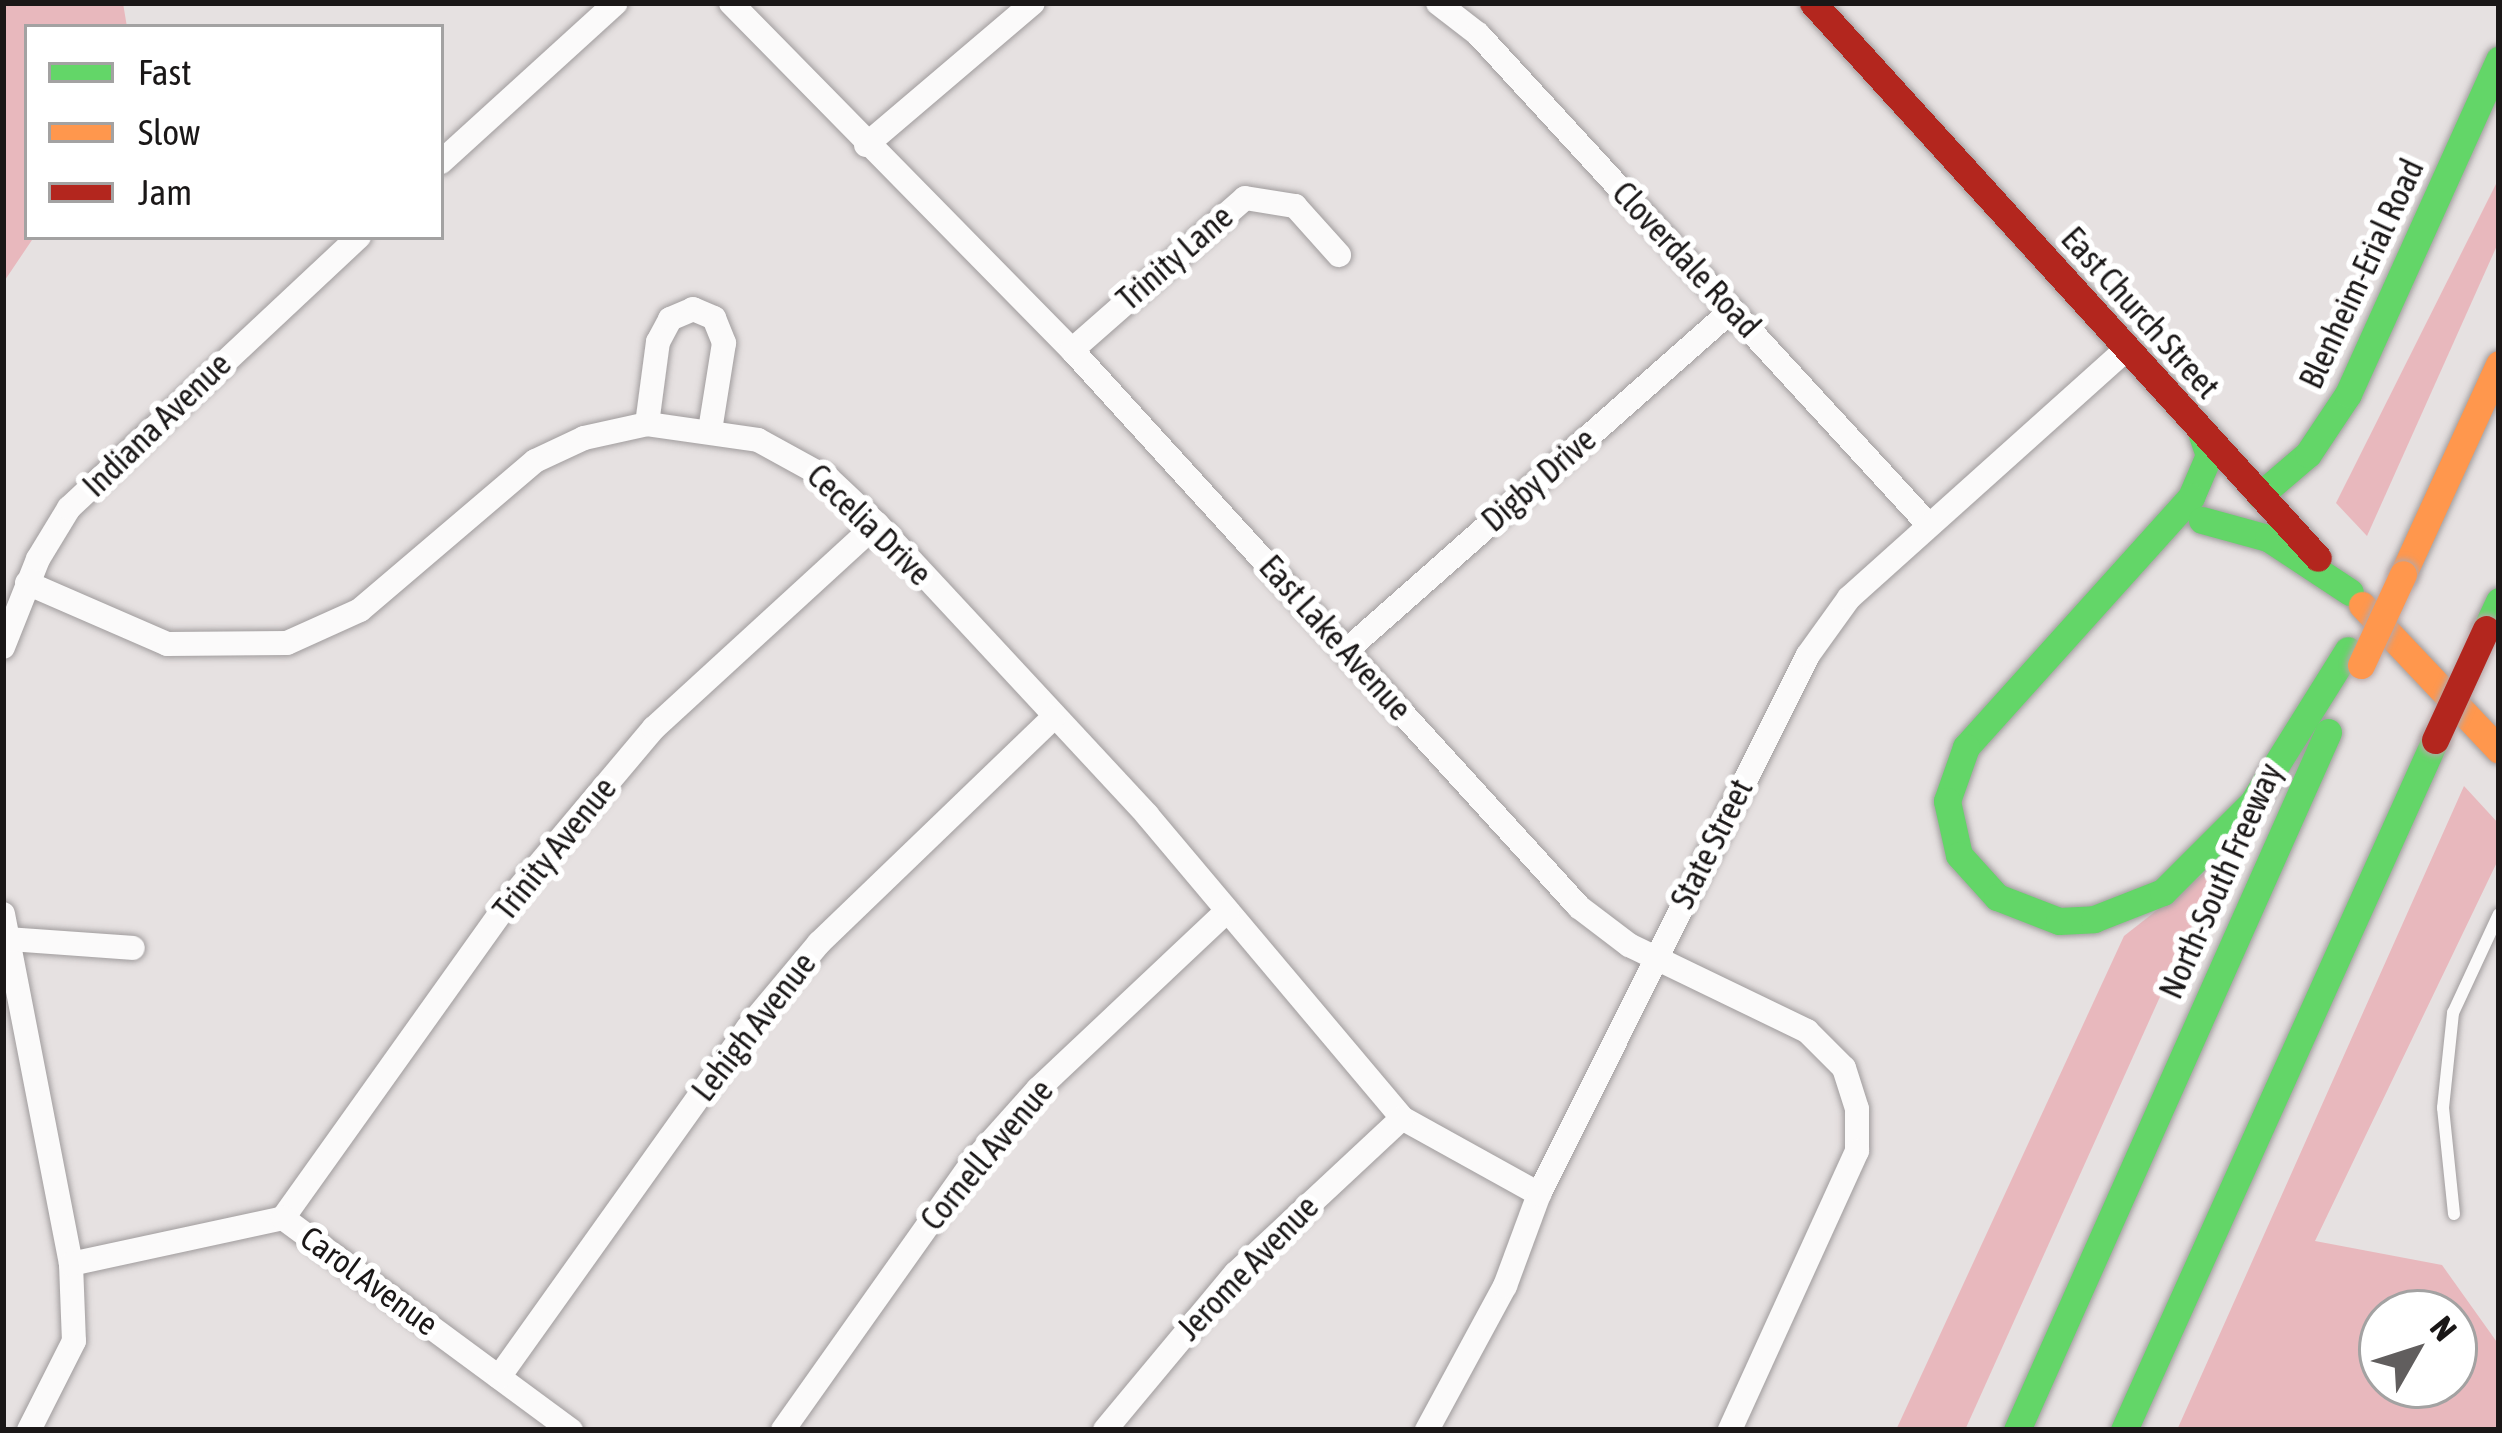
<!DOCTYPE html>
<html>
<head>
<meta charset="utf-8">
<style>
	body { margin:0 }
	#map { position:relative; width:2502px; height:1433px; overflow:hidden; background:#e6e1e1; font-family:"Asap Condensed",sans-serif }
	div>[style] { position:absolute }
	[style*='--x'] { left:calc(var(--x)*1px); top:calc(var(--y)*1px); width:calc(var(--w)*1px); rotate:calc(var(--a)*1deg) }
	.forest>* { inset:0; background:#e8b8bd }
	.roads { filter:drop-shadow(0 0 3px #a09c9d) drop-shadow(0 0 3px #a09c9d) }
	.lane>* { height:12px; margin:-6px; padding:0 6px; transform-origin:6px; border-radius:6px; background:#fbfafa }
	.street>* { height:24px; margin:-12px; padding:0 12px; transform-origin:12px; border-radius:12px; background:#fbfafa }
	.fast>* { height:27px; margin:-13.5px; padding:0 13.5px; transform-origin:13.5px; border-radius:13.5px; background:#63d668 }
	.slow>* { height:27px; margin:-13.5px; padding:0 13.5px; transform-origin:13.5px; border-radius:13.5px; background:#ff974d }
	.jam>* { height:27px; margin:-13.5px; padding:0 13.5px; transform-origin:13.5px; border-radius:13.5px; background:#b3261e }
	.bridges { filter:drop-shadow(0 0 3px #b5a7a8) drop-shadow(0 0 3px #b5a7a8) }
	.slow-bridge>* { height:27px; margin:-13.5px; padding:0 13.5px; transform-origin:13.5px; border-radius:13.5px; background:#ff974d }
	.jam-bridge>* { height:27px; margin:-13.5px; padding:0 13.5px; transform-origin:13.5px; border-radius:13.5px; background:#b3261e }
	span { translate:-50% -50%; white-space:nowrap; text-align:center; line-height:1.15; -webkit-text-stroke:12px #fff; paint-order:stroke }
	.street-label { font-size:33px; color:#1a1717 }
	.frame { position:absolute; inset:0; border:6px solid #1a1717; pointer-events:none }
	.legend { position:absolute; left:24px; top:24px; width:420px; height:216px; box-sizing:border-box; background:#fff; border:3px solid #a3a2a2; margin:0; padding:15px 21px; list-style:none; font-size:36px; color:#1a1717 }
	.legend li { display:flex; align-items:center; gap:24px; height:60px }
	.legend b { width:60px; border:3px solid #a3a2a2 }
	.north { position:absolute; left:2358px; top:1289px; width:120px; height:120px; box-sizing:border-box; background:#fff; border:3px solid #a3a2a2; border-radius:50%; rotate:51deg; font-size:33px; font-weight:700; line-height:48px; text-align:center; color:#1a1717 }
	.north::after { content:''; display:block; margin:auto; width:42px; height:54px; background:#615e5e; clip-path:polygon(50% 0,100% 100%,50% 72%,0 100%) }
</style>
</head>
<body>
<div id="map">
	<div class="forest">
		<i style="clip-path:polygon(3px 3px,123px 3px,127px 27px,27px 27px,27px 237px,34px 237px,3px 283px)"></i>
		<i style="clip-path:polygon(2499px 178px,2499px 241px,2367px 536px,2336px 503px)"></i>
		<i style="clip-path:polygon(evenodd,2464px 786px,2499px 824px,2499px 858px,2315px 1241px,2442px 1265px,2499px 1345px,2499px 1430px,2177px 1430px,2464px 786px,2382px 1313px,2454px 1313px,2454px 1385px,2382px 1385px,2382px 1313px)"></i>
		<i style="clip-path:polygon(2222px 859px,1965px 1430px,1896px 1430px,2124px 936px)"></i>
	</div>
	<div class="roads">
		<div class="lane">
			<i style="--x:2454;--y:1214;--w:107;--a:-95.9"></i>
			<i style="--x:2443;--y:1108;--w:96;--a:-84"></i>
			<i style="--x:2453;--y:1013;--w:109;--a:-65.1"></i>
		</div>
		<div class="street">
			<i style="--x:731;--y:3;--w:487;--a:45.5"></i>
			<i style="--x:1072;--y:350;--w:753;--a:47.69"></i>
			<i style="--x:1579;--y:907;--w:63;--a:37.2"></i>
			<i style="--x:1629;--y:945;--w:198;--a:25.8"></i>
			<i style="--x:1807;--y:1031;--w:52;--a:45"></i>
			<i style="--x:1844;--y:1068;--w:43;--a:72.4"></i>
			<i style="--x:1857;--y:1109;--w:42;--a:90"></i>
			<i style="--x:1857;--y:1151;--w:307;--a:114.5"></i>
			<i style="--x:1438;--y:3;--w:51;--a:37.8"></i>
			<i style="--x:1478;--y:34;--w:665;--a:47.44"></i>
			<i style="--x:866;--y:145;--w:219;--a:-40.4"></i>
			<i style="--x:441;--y:162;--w:236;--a:-42.3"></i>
			<i style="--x:1072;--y:350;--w:230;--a:-41.3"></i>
			<i style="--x:1245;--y:198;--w:51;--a:9.1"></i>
			<i style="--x:1295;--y:206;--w:66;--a:48.1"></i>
			<i style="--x:647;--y:424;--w:83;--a:-82.4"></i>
			<i style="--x:658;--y:342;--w:26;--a:-62"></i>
			<i style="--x:670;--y:319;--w:25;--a:-23"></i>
			<i style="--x:693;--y:309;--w:23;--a:23"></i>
			<i style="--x:714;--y:318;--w:27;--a:68"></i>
			<i style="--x:724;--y:343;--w:88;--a:99.1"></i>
			<i style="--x:27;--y:583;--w:153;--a:23.5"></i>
			<i style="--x:167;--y:644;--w:120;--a:-0.5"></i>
			<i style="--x:287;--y:643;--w:80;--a:-24.3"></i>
			<i style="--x:360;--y:610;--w:230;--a:-40.4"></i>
			<i style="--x:535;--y:461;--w:54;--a:-25.1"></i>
			<i style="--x:584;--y:438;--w:65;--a:-12.5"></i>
			<i style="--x:647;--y:424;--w:112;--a:8.2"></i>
			<i style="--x:758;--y:440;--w:81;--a:28.8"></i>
			<i style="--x:829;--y:479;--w:66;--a:43.2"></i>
			<i style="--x:877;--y:524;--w:397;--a:47.1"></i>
			<i style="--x:1147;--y:815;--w:396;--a:49.9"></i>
			<i style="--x:1402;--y:1118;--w:157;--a:29"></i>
			<i style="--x:3;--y:647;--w:95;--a:-68.3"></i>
			<i style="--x:38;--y:559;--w:60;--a:-58.7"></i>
			<i style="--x:69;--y:508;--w:397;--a:-43.1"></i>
			<i style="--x:1347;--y:650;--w:514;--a:-41.45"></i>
			<i style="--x:3;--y:914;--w:357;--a:79"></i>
			<i style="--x:71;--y:1264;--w:77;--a:87.8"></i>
			<i style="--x:74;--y:1341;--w:100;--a:116.8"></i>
			<i style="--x:8;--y:939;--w:125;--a:4.1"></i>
			<i style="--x:283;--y:1218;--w:399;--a:-54.5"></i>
			<i style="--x:515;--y:893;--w:216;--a:-49.9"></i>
			<i style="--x:654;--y:728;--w:302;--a:-42.5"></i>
			<i style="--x:71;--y:1264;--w:217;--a:-12.2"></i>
			<i style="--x:283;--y:1218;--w:358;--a:36.4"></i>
			<i style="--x:499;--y:1377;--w:429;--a:-54.5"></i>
			<i style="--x:748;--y:1028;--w:111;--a:-50.1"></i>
			<i style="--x:819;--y:943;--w:326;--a:-43.9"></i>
			<i style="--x:783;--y:1430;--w:326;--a:-54.7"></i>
			<i style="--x:971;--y:1164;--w:101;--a:-48.2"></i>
			<i style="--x:1038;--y:1089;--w:260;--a:-43.3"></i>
			<i style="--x:1105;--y:1430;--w:204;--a:-50.2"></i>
			<i style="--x:1236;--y:1273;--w:227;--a:-43"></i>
			<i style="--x:1427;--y:1430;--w:164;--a:-61.6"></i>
			<i style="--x:1505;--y:1286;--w:98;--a:-69.7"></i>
			<i style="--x:1539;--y:1194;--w:602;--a:-63.48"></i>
			<i style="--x:1808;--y:655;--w:70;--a:-54.3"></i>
			<i style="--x:1849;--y:598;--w:371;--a:-41.9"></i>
		</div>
		<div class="fast">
			<i style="--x:2202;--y:435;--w:21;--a:71"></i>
			<i style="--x:2209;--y:455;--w:46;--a:113.2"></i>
			<i style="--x:2191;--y:497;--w:336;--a:132"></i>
			<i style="--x:1966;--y:747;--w:57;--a:109.4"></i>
			<i style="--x:1947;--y:801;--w:55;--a:77.5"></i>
			<i style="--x:1959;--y:855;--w:57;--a:47.9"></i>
			<i style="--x:1997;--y:897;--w:66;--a:21.2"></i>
			<i style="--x:2059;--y:921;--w:35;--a:-3"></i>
			<i style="--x:2094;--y:919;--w:74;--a:-21.4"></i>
			<i style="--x:2163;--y:892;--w:127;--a:-45"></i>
			<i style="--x:2253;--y:802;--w:179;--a:-58"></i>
			<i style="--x:2260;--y:495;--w:63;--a:-40.5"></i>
			<i style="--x:2308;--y:454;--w:72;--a:-56.3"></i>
			<i style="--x:2348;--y:394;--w:367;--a:-65.7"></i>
			<i style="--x:2202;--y:520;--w:68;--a:15.3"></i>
			<i style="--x:2268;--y:538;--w:98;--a:33.4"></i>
			<i style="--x:2486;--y:629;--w:31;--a:-65"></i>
			<i style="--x:2017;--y:1430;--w:764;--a:-65.98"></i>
			<i style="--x:2124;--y:1430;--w:757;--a:-65.74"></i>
		</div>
		<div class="slow">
			<i style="--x:2403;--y:574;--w:231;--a:-65.4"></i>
			<i style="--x:2362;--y:605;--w:199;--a:46.6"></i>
		</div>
		<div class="jam">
			<i style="--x:1813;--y:3;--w:750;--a:47.7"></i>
		</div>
	</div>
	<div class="bridges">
		<div class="slow-bridge">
			<i style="--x:2361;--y:665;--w:100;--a:-65.2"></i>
		</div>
		<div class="jam-bridge">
			<i style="--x:2435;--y:740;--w:122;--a:-65.3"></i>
		</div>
	</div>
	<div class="street-label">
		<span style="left:1175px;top:258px;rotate:-41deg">Trinity Lane</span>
		<span style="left:1686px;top:260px;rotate:47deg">Cloverdale Road</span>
		<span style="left:2362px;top:274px;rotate:-65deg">Blenheim-Erial Road</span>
		<span style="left:2140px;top:313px;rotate:48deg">East Church Street</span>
		<span style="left:157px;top:425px;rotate:-44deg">Indiana Avenue</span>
		<span style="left:1539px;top:480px;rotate:-41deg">Digby Drive</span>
		<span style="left:869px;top:525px;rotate:44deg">Cecelia Drive</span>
		<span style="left:1335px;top:638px;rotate:48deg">East Lake Avenue</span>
		<span style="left:1712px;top:844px;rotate:-63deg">State Street</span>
		<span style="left:555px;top:849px;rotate:-51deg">Trinity Avenue</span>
		<span style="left:2221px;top:881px;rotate:-66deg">North-South Freeway</span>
		<span style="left:754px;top:1027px;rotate:-52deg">Lehigh Avenue</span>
		<span style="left:987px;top:1155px;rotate:-50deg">Cornell Avenue</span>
		<span style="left:1248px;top:1268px;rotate:-46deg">Jerome Avenue</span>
		<span style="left:369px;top:1281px;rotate:36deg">Carol Avenue</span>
	</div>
	<div class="frame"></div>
	<ul class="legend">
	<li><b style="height:15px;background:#63d668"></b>Fast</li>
	<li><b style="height:15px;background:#ff974d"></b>Slow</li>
	<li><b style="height:15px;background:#b3261e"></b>Jam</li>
	</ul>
	<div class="north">N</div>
</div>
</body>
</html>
